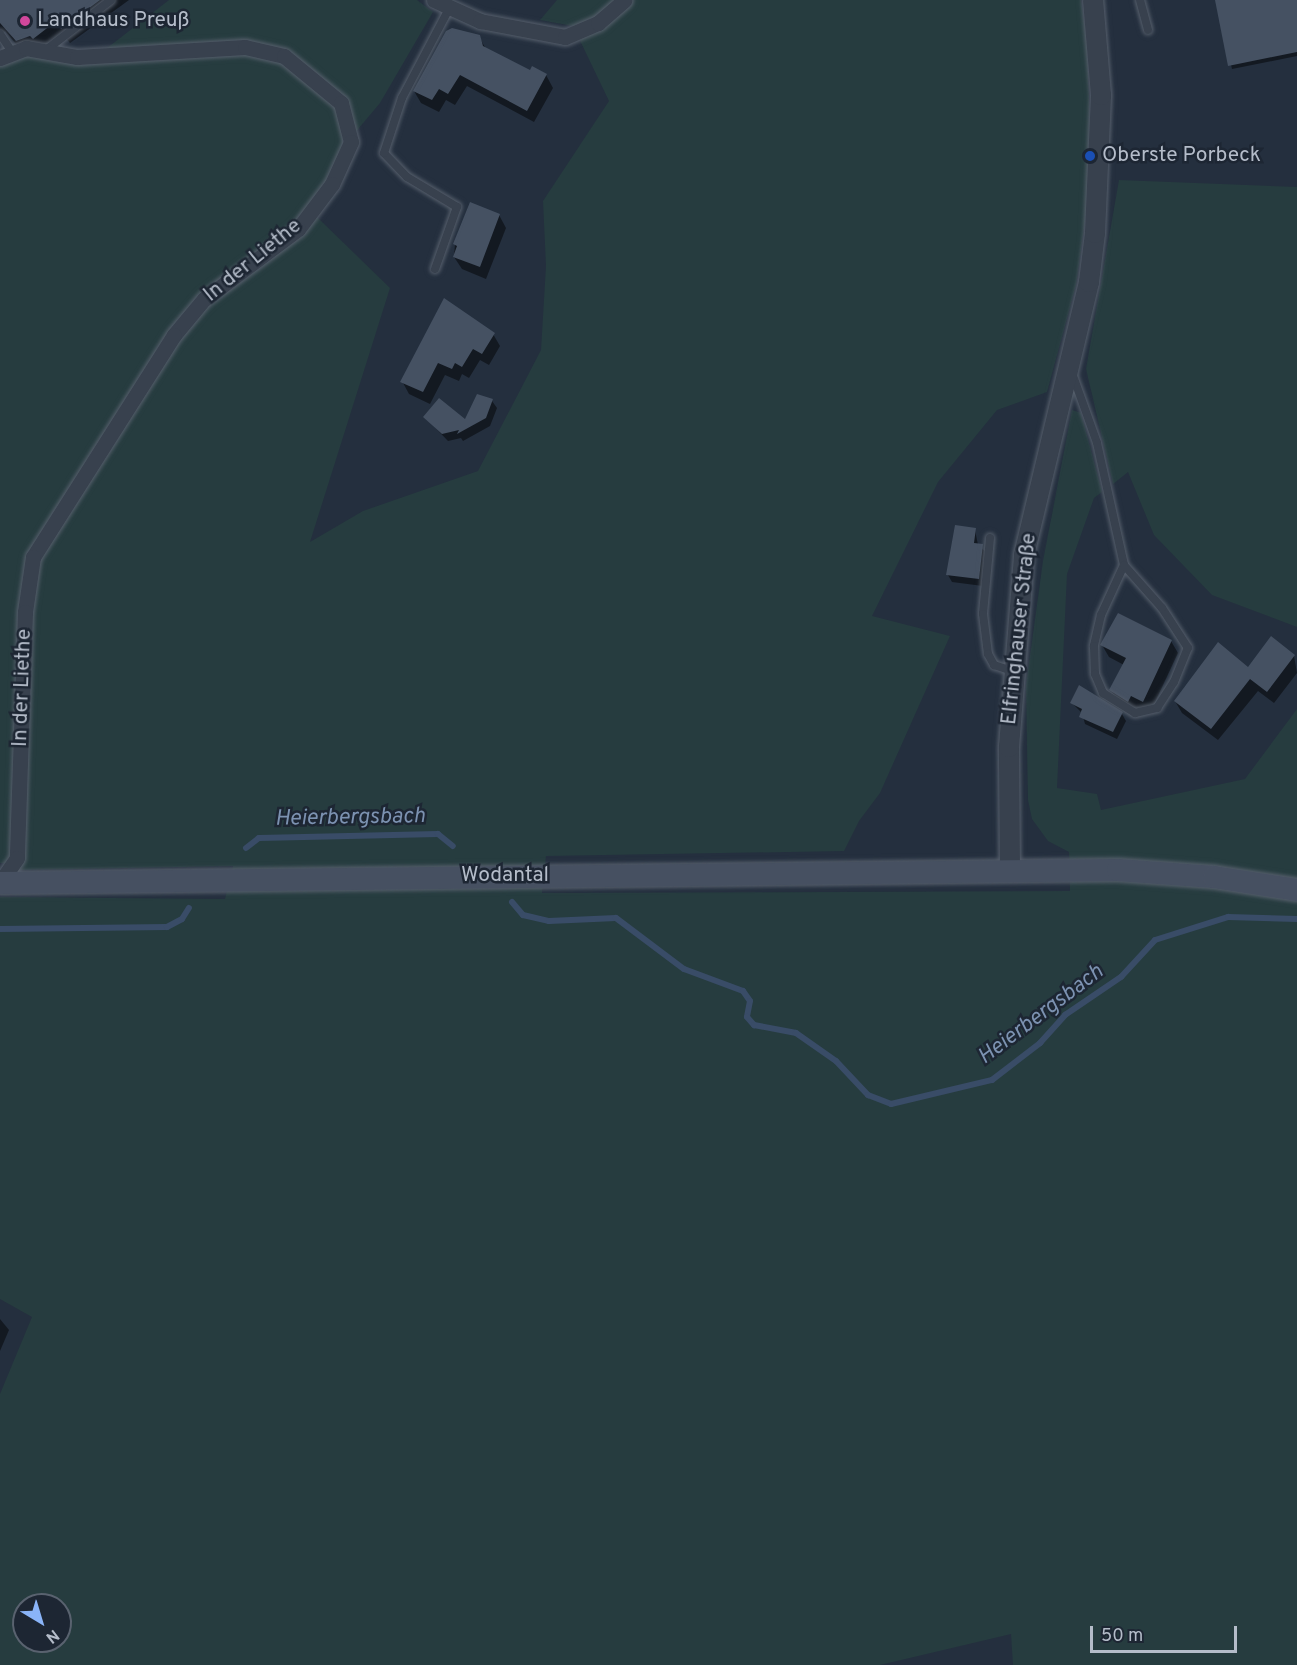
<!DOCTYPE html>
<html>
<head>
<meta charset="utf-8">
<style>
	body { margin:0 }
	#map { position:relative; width:1297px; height:1665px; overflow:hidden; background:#242f3e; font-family:Overpass,sans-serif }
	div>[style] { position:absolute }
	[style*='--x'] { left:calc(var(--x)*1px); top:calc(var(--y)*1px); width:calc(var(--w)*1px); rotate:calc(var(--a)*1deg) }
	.green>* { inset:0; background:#263c3f }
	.shadow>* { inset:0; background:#0007 }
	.stream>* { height:6px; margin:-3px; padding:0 3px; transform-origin:3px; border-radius:3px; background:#394c67 }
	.building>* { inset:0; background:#455162 }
	.roads { filter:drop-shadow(0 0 2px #565f6c) drop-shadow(0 0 2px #565f6c) }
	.service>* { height:8px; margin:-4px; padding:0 4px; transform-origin:4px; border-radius:4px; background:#38414e }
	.minor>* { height:15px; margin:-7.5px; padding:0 7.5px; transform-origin:7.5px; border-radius:7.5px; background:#38414e }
	.tertiary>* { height:20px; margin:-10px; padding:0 10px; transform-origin:10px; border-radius:10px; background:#38414e }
	.secondary>* { height:22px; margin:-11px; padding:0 11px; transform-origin:11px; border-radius:11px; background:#465061 }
	.dots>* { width:16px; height:16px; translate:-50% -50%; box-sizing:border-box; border:3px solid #1d2633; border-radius:50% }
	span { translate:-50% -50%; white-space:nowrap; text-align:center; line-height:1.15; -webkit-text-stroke:5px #1d2633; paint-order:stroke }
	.poi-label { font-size:21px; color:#b4bcc9 }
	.left { translate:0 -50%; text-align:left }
	.street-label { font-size:21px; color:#b4bcc9 }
	.water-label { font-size:22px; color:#7c92b1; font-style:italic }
	.north { position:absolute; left:12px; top:1593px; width:60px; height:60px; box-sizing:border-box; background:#1d2633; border:2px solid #59626f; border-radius:50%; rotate:142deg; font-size:16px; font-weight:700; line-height:24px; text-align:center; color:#b4bcc9 }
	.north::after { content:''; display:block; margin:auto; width:21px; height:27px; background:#8ab4f8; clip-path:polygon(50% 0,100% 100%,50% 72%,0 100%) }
	.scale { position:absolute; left:1090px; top:1626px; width:147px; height:27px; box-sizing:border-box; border:3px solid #b4bcc9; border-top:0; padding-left:8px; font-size:18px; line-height:21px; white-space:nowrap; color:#b4bcc9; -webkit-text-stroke:4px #1d2633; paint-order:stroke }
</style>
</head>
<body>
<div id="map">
	<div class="green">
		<i style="clip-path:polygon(169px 0,417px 0,433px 12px,380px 103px,354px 134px,345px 102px,289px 53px,102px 52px)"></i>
		<i style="clip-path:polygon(evenodd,557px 0,1081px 0,1087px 42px,1090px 124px,1088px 200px,1076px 285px,1047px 392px,997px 410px,938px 482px,872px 616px,950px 636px,880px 793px,859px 821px,844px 851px,546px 856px,542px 893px,1070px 891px,1069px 852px,1048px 841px,1032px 819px,1028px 800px,1026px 685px,1043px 561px,1072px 410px,1081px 413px,1102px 492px,1094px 498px,1067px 574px,1057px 788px,1097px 794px,1101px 810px,1245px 779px,1297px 709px,1297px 1665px,1013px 1665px,1011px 1634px,880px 1665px,0 1665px,0 1394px,32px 1317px,0 1299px,0 897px,225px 899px,233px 866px,18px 870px,29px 727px,30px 629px,39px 558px,180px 336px,207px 302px,317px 217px,390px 288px,310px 542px,363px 511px,478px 471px,541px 350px,546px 266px,543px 201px,609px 101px,573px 26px,540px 20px,557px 0,24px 1605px,60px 1605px,60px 1641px,24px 1641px,24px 1605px)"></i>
		<i style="clip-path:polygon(28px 53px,75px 63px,141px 61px,205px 54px,245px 53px,280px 60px,335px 107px,345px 146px,330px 183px,298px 223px,204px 292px,30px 554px,13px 850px,8px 863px,0 863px,0 63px)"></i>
		<i style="clip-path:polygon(1119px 180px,1297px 187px,1297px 627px,1212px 595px,1154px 535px,1128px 472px,1113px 484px,1086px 369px)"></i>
	</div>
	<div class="shadow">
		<i style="clip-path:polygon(0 0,129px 0,70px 43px,65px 37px,26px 56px,5px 31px,0 36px)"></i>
		<i style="clip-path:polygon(1216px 0,1297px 0,1297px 56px,1232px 69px)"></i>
		<i style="clip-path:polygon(479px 37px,486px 49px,530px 72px,546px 75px,553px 88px,534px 122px,467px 86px,455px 105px,446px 100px,439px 112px,421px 103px,414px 91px)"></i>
		<i style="clip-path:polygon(499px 215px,506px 228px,486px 279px,462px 269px,454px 257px,455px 244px)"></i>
		<i style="clip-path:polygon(493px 334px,500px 346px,489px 365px,480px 360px,469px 378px,462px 374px,459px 381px,445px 375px,430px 404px,409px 394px,402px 381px)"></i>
		<i style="clip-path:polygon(478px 395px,492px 401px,497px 408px,490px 426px,463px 441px,461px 438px,448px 441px,425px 417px,465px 421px)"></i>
		<i style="clip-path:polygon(975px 530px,978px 545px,987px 553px,983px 586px,952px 582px,948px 575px)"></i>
		<i style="clip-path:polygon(1171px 641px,1178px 653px,1150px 713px,1138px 708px,1135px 713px,1118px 702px,1111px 690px,1124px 665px,1109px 657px,1102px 645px)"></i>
		<i style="clip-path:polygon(1294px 656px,1297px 673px,1274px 703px,1258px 691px,1218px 740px,1182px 713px,1175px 701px,1249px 669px)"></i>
		<i style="clip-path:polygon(1072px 703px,1122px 714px,1126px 721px,1117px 739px,1085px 724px,1082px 713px)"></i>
		<i style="clip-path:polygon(0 1319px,9px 1330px,0 1351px)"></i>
	</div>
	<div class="stream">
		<i style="--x:246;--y:848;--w:16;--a:-38"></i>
		<i style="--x:259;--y:838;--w:179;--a:-1.3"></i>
		<i style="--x:438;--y:834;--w:19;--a:39"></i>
		<i style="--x:512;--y:902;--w:17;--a:50"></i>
		<i style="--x:523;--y:915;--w:27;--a:13"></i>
		<i style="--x:549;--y:921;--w:67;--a:-2.6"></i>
		<i style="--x:616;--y:918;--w:85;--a:36.9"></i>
		<i style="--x:684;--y:969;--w:63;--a:20.4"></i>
		<i style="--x:743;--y:991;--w:12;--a:55"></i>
		<i style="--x:750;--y:1001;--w:16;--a:101"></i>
		<i style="--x:747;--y:1017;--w:11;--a:49"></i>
		<i style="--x:754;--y:1025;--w:43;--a:10.8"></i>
		<i style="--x:796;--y:1033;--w:49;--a:35"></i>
		<i style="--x:836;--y:1061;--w:47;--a:46.7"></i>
		<i style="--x:868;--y:1095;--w:25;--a:21"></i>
		<i style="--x:891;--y:1104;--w:104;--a:-13.4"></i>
		<i style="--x:992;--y:1080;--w:61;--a:-37.6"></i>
		<i style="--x:1040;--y:1043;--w:38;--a:-48"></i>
		<i style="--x:1065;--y:1015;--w:68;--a:-34.2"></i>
		<i style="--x:1121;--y:977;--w:50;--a:-47.4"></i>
		<i style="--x:1155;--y:940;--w:77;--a:-17.5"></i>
		<i style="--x:1228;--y:917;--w:69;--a:1.7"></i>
		<i style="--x:0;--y:929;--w:167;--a:-0.7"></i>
		<i style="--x:167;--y:927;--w:17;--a:-28"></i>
		<i style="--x:182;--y:919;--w:13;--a:-58"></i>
	</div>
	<div class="building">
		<i style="clip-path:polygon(0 0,100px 0,61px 29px,55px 22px,33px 39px,30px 36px,16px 41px,0 23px)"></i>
		<i style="clip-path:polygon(1215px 0,1297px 0,1297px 52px,1228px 66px)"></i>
		<i style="clip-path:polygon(452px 28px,480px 35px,483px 46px,530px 70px,532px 66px,547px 74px,527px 111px,460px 75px,448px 94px,439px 89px,432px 100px,413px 91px,446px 31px)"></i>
		<i style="clip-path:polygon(470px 202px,500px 214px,480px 267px,453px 257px,457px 246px,453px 244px)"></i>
		<i style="clip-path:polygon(444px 298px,495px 333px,482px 354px,473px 349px,462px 367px,455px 363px,452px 369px,438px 363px,423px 392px,400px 382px)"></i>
		<i style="clip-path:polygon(477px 394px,493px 399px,486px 418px,457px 434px,459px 430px,442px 434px,423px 417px,439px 398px,465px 419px)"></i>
		<i style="clip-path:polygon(955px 525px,976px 528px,974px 543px,983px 544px,979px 579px,946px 575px)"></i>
		<i style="clip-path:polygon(1118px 613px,1172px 640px,1143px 702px,1131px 696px,1128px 702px,1109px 690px,1126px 658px,1100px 645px)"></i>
		<i style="clip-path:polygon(1271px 636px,1295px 655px,1267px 692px,1250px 679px,1211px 729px,1174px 701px,1218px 642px,1248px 667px)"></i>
		<i style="clip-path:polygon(1079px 685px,1123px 712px,1113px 732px,1079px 717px,1082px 709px,1070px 703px)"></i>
	</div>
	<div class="roads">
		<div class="service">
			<i style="--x:1140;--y:0;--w:31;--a:75"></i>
			<i style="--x:0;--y:34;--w:23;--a:56"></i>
			<i style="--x:46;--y:50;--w:82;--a:-37.6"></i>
			<i style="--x:435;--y:269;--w:66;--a:-70.5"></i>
			<i style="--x:457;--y:207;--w:58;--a:-149"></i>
			<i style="--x:407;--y:177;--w:33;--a:-134"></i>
			<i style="--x:384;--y:153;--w:58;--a:-71.9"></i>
			<i style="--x:402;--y:98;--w:101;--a:-62.2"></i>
			<i style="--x:1072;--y:373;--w:74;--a:70.3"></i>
			<i style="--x:1097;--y:443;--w:125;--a:77.5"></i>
			<i style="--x:1124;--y:565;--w:55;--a:114.7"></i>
			<i style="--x:1101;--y:615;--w:32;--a:103"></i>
			<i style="--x:1094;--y:646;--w:28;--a:88"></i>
			<i style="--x:1095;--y:674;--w:21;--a:67"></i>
			<i style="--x:1103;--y:693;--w:38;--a:32"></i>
			<i style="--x:1135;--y:713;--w:23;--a:-13"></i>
			<i style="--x:1157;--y:708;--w:31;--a:-57"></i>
			<i style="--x:1174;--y:682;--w:37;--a:-68"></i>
			<i style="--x:1188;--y:648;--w:48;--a:-123"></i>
			<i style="--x:1162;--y:608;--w:57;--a:-131.5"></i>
			<i style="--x:990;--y:538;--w:76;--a:95.3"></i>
			<i style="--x:983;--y:614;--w:40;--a:82.9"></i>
			<i style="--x:988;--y:654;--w:13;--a:61"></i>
			<i style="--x:994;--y:665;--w:20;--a:18"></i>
		</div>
		<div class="minor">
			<i style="--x:434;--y:0;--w:51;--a:24.5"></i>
			<i style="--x:480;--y:21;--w:86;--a:10.7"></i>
			<i style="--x:565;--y:37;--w:36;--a:-23"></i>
			<i style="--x:598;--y:23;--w:35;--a:-41"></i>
			<i style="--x:0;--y:58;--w:28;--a:-21"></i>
			<i style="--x:26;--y:48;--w:52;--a:10"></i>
			<i style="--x:77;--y:57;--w:168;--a:-3.4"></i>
			<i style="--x:245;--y:47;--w:40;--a:13"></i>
			<i style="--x:284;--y:56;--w:74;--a:39.5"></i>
			<i style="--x:341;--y:103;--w:40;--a:75.6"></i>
			<i style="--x:351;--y:142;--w:46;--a:114.3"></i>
			<i style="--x:332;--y:184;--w:56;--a:127.1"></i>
			<i style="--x:298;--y:229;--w:117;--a:143.3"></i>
			<i style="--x:204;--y:299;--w:47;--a:129.8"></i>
			<i style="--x:174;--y:335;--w:263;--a:122.4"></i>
			<i style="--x:33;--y:557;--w:56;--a:98.3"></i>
			<i style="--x:25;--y:612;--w:246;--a:91.9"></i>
			<i style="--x:17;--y:858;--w:29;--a:125"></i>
		</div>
		<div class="tertiary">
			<i style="--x:1010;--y:871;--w:124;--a:-90.5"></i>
			<i style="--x:1009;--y:747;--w:193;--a:-85.5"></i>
			<i style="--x:1024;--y:555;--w:281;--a:-76.6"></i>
			<i style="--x:1089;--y:282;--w:49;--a:-83"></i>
			<i style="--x:1095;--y:233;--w:138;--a:-87.5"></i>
			<i style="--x:1101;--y:95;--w:95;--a:-94.8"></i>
		</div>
		<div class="secondary">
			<i style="--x:0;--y:883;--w:1118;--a:-0.67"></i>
			<i style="--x:1118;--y:870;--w:96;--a:4.2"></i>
			<i style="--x:1214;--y:877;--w:84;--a:8.9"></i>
		</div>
	</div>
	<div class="dots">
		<i style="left:25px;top:21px;background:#d1479c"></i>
		<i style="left:1090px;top:156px;background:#1a4fb4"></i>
	</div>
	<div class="poi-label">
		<span class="left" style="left:37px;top:21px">Landhaus Preuß</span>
		<span class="left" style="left:1102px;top:156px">Oberste Porbeck</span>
	</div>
	<div class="street-label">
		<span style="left:253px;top:261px;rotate:-39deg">In der Liethe</span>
		<span style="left:1020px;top:629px;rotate:-84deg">Elfringhauser Straße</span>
		<span style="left:23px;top:688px;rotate:-88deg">In der Liethe</span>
		<span style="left:505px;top:876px">Wodantal</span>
	</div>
	<div class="water-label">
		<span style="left:350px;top:818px;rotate:-1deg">Heierbergsbach</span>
		<span style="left:1041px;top:1015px;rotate:-37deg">Heierbergsbach</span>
	</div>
	<div class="north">N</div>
	<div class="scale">50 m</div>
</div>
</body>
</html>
